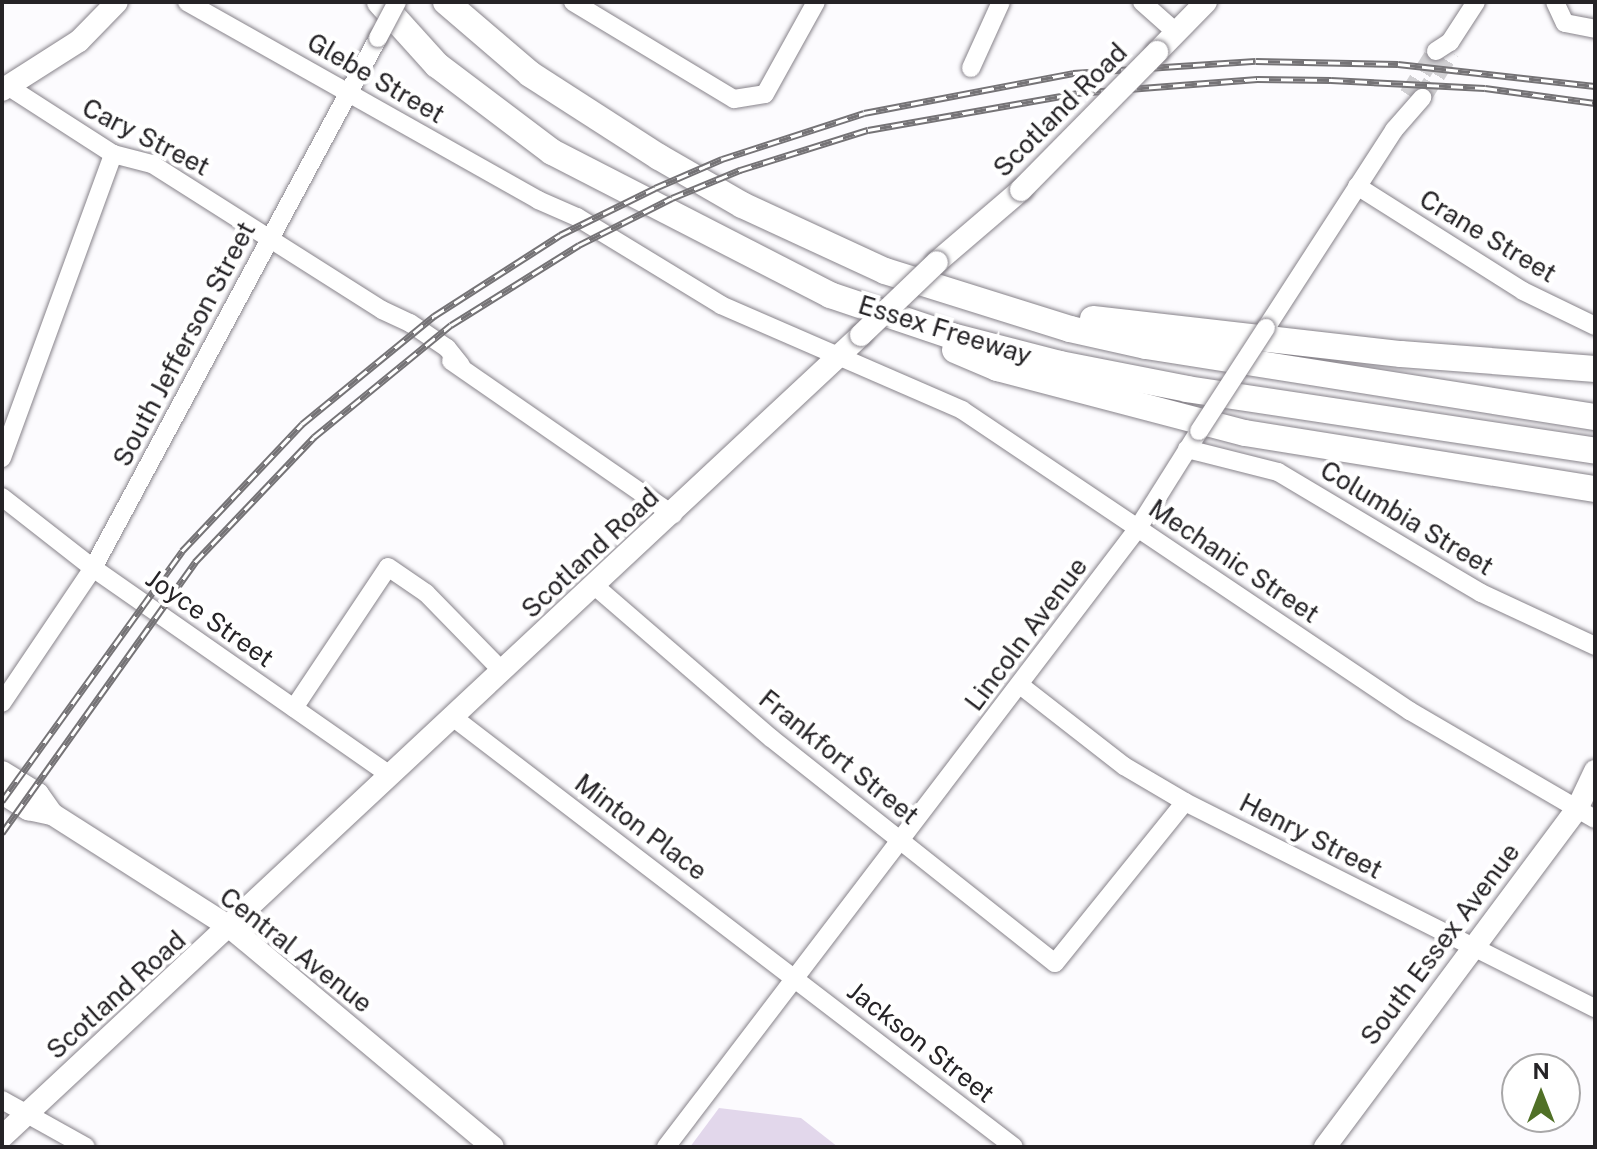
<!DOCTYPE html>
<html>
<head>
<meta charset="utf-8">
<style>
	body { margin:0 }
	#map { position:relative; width:1597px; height:1149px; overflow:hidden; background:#fcfbfe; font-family:"Public Sans",sans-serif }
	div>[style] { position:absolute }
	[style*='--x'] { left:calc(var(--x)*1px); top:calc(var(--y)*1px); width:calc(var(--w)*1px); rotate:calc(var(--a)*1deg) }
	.green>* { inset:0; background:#e2d7eb }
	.minor-tunnel>* { height:18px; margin-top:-9px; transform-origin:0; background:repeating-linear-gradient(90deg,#d1d0d3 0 18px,transparent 0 27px) }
	.roads { filter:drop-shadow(0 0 2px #87838a) drop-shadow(0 0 2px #87838a) }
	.minor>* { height:18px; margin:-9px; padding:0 9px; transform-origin:9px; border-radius:9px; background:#fff }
	.major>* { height:22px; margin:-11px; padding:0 11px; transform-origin:11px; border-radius:11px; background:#fff }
	.highway>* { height:26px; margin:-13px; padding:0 13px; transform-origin:13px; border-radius:13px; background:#fff }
	.rail>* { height:7px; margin-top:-3.5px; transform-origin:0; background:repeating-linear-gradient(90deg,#fff 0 12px,#757376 0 24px); box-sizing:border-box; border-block:2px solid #757376 }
	.bridges { filter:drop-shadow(0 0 2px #87838a) drop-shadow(0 0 2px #87838a) }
	.minor-bridge>* { height:18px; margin:-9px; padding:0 9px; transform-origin:9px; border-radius:9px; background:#fff }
	.major-bridge>* { height:22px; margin:-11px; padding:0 11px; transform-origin:11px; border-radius:11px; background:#fff }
	span { translate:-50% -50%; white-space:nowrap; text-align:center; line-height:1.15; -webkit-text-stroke:8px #fff; paint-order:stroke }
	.street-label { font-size:26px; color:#252326 }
	.frame { position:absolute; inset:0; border:4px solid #252326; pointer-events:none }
	.north { position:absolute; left:1501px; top:1053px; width:80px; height:80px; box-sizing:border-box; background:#fff; border:2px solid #a8a7a8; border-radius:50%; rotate:0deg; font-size:22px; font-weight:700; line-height:32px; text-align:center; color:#252326 }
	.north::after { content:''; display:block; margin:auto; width:28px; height:36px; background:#507027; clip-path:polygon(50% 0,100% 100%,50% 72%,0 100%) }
</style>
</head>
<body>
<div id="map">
	<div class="green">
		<i style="clip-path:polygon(719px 1108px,801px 1118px,838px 1147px,690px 1147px)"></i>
	</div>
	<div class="minor-tunnel">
		<i style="--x:1408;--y:95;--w:52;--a:-57.5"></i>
		<i style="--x:1422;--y:98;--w:54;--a:-57.8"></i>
	</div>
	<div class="roads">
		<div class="minor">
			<i style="--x:187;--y:2;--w:403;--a:29.4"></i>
			<i style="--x:538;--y:200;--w:43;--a:23.6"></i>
			<i style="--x:577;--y:217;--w:169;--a:31.4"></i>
			<i style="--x:721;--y:305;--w:263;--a:23.5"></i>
			<i style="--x:962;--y:410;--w:540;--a:33.9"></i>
			<i style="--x:1410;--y:711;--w:214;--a:30.3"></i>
			<i style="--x:573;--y:2;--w:188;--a:31.1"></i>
			<i style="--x:734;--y:99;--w:31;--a:-9"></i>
			<i style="--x:765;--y:94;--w:105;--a:-61"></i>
			<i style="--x:1142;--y:2;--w:47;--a:41.5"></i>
			<i style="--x:1555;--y:2;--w:23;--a:65"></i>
			<i style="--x:1565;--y:23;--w:31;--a:11"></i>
			<i style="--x:1436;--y:51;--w:17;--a:-33"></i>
			<i style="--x:1450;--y:42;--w:48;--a:-57"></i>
			<i style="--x:971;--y:68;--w:72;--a:-65.6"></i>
			<i style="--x:9;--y:87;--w:124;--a:32.8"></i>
			<i style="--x:113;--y:154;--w:40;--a:14.4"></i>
			<i style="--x:152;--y:164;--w:272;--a:32.4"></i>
			<i style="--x:382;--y:310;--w:31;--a:25"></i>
			<i style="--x:410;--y:323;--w:45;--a:34"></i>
			<i style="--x:447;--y:348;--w:22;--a:51"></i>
			<i style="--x:1357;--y:186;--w:196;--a:32.3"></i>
			<i style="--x:1523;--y:291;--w:80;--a:25.9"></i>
			<i style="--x:1266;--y:328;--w:236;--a:-57.1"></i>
			<i style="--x:1394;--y:130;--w:43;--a:-48.8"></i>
			<i style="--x:451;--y:361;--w:270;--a:34.7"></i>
			<i style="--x:1187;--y:449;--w:94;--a:14.2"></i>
			<i style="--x:1278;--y:472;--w:236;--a:30.8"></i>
			<i style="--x:1481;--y:593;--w:126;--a:24.9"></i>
			<i style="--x:2;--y:458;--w:324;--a:-69.9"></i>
			<i style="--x:2;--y:497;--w:115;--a:38"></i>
			<i style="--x:93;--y:568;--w:363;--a:34.9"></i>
			<i style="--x:596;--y:587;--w:231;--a:40.8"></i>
			<i style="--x:771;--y:738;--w:362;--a:38.4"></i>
			<i style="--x:1055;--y:963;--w:207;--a:-51.1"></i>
			<i style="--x:1020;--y:685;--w:132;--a:37.9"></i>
			<i style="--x:1124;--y:766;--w:71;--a:30.5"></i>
			<i style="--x:1185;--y:802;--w:459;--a:26.7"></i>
			<i style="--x:2;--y:703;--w:163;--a:-56"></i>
			<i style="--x:93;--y:568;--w:602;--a:-61.73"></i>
			<i style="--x:294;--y:708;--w:169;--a:-56.3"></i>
			<i style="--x:388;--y:567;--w:46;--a:34.4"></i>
			<i style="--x:426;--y:593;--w:109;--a:45.7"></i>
			<i style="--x:454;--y:718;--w:705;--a:37.45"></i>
			<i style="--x:2;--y:1100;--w:96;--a:29.2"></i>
			<i style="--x:666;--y:1147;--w:778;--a:-52.67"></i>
			<i style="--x:1138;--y:528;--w:115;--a:-57.8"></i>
		</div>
		<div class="major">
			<i style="--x:1157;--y:52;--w:70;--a:-45.6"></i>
			<i style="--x:2;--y:90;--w:91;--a:-32.5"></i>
			<i style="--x:79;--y:41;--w:54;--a:-45.7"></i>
			<i style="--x:937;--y:262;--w:111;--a:-40.6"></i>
			<i style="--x:2;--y:772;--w:42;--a:31.4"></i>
			<i style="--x:38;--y:794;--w:24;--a:55"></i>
			<i style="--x:2;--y:793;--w:31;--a:32"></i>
			<i style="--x:28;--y:809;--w:25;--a:12"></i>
			<i style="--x:52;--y:814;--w:212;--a:32.5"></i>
			<i style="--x:231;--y:928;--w:341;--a:39.9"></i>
			<i style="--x:2;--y:1137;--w:1175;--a:-43.03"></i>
			<i style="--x:1325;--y:1147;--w:422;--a:-53.3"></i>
			<i style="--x:1577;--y:809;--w:42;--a:-64.7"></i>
		</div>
		<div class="highway">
			<i style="--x:380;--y:2;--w:85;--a:47.9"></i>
			<i style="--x:437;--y:65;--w:144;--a:37.1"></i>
			<i style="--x:552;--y:152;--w:313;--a:27.2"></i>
			<i style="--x:830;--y:295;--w:129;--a:18.6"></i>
			<i style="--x:952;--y:336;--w:112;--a:14.5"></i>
			<i style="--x:1060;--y:364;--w:129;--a:11.1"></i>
			<i style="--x:1187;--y:389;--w:413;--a:8.6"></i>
			<i style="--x:446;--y:2;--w:111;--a:40.6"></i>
			<i style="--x:530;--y:74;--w:153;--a:32.8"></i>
			<i style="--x:659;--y:157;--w:96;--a:30"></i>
			<i style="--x:742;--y:205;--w:157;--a:24.8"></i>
			<i style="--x:885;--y:271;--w:194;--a:17.4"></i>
			<i style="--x:1070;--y:329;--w:78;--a:12.6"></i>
			<i style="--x:1146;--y:346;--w:455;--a:9"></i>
			<i style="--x:1093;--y:319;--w:310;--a:6.5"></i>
			<i style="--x:1401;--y:354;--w:195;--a:4.4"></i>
			<i style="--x:955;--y:350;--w:46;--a:23.2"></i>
			<i style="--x:997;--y:368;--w:256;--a:14.7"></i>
			<i style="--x:1245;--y:433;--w:354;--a:9.1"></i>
		</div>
	</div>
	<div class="rail">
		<i style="--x:2;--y:801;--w:308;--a:-54.2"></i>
		<i style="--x:182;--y:551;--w:175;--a:-46.6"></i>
		<i style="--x:302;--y:424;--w:171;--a:-39.3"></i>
		<i style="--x:434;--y:316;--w:150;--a:-32.7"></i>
		<i style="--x:560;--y:235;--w:106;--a:-26.3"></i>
		<i style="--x:655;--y:188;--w:73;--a:-23.4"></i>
		<i style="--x:722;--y:159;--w:149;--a:-17.9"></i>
		<i style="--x:864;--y:113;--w:213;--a:-10.8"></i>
		<i style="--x:1073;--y:73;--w:183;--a:-3.8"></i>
		<i style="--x:1256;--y:61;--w:142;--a:1.2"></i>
		<i style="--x:1398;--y:64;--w:198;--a:6.4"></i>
		<i style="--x:2;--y:833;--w:333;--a:-54.5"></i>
		<i style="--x:195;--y:562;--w:173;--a:-46.4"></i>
		<i style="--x:314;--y:437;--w:177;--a:-39.3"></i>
		<i style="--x:451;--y:325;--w:151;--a:-32"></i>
		<i style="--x:579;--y:245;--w:104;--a:-26.8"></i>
		<i style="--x:672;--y:198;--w:74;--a:-22.4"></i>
		<i style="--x:740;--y:170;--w:134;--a:-17.4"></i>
		<i style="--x:868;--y:130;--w:212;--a:-10"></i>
		<i style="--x:1077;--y:93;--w:181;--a:-4.4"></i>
		<i style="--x:1257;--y:79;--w:74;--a:0.8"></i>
		<i style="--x:1331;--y:80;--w:154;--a:3"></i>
		<i style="--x:1485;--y:88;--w:111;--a:7.8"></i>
	</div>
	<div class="bridges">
		<div class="minor-bridge">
			<i style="--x:378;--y:38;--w:41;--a:-62.2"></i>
			<i style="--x:1199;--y:431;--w:123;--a:-57"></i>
		</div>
		<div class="major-bridge">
			<i style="--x:1021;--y:190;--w:194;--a:-45.4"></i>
			<i style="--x:861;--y:335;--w:105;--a:-43.8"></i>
		</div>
	</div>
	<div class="street-label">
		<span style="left:376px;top:78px;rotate:30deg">Glebe Street</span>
		<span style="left:1060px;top:110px;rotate:-45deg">Scotland Road</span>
		<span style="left:146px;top:137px;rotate:27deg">Cary Street</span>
		<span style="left:1488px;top:236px;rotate:31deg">Crane Street</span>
		<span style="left:945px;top:330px;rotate:17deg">Essex Freeway</span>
		<span style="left:184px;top:344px;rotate:-62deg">South Jefferson Street</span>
		<span style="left:1407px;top:518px;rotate:31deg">Columbia Street</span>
		<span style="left:590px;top:553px;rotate:-43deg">Scotland Road</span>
		<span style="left:1234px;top:561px;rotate:34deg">Mechanic Street</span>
		<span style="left:210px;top:618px;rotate:35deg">Joyce Street</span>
		<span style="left:1026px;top:634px;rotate:-53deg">Lincoln Avenue</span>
		<span style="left:839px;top:757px;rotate:39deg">Frankfort Street</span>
		<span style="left:641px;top:827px;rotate:37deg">Minton Place</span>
		<span style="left:1311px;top:836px;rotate:27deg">Henry Street</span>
		<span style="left:1440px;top:944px;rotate:-53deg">South Essex Avenue</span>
		<span style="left:296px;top:950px;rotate:38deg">Central Avenue</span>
		<span style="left:116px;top:995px;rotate:-42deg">Scotland Road</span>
		<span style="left:921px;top:1042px;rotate:38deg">Jackson Street</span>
	</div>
	<div class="frame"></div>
	<div class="north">N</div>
</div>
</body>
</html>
